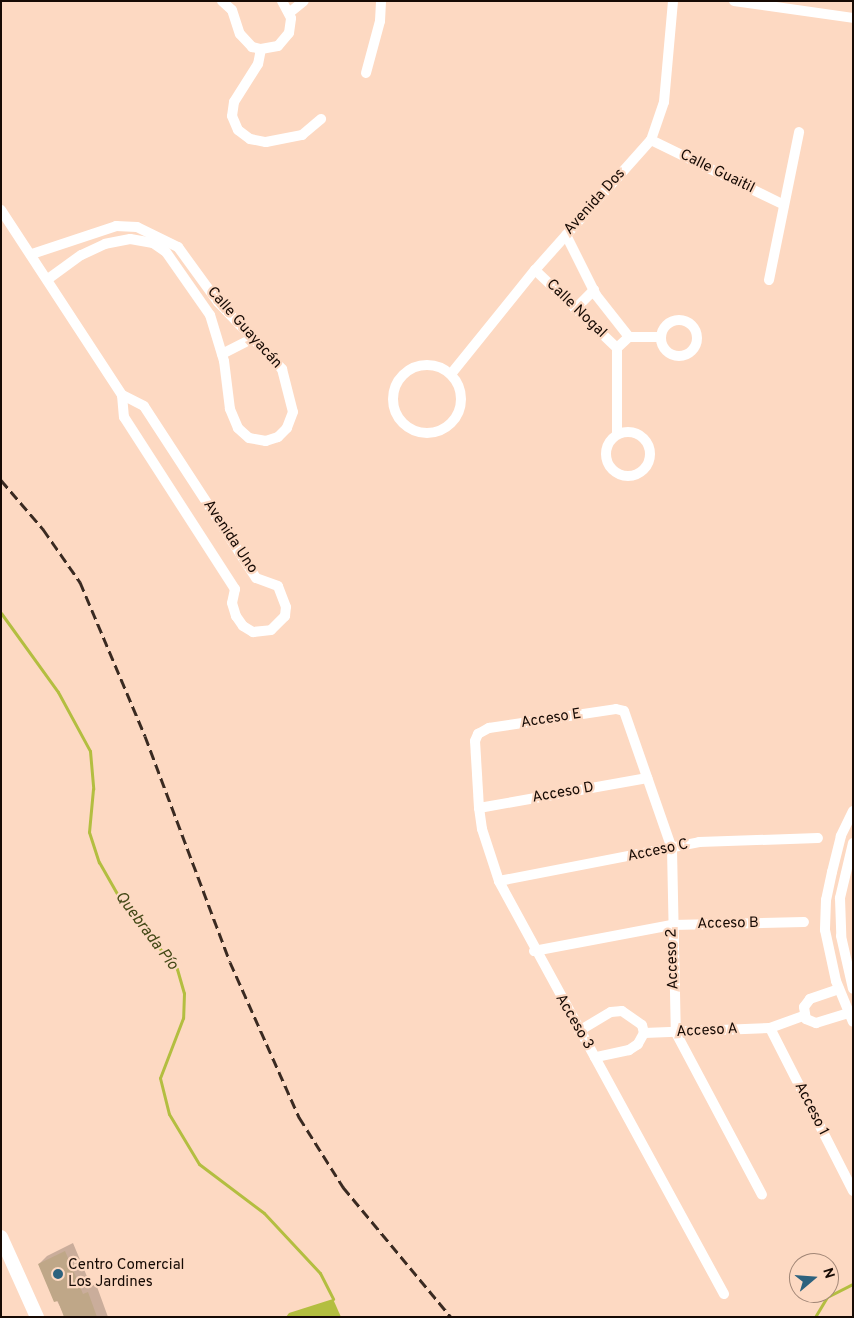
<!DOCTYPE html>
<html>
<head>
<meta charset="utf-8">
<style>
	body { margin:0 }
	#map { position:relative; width:854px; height:1318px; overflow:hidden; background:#fdd9c2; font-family:Overpass,sans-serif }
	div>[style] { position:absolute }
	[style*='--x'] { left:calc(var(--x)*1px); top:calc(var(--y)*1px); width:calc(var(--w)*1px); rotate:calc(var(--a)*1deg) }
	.water>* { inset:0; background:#b3be40 }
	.shadow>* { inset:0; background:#0003 }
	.stream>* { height:3px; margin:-1.5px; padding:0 1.5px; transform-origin:1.5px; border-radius:1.5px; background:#b3be40 }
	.building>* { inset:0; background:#bfa788 }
	.minor>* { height:10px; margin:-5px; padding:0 5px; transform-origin:5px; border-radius:5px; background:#fff }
	.minor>.ring { margin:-5px; padding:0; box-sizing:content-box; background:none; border:10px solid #fff; border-radius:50% }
	.secondary>* { height:14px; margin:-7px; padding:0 7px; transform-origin:7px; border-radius:7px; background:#fff }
	.rail>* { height:3px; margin-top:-1.5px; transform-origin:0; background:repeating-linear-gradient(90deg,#3a2a21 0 10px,transparent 0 15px) }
	.dots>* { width:14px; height:14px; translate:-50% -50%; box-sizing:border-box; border:2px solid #fdd9c2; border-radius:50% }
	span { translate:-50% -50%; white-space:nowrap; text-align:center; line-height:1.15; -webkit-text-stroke:4.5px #fdd9c2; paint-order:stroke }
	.street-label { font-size:15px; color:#160a04 }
	.poi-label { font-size:15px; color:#160a04 }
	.left { translate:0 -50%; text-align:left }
	.water-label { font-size:16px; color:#434816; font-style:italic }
	.frame { position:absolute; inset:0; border:2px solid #160a04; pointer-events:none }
	.north { position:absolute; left:789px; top:1253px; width:50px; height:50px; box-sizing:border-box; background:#fdd9c2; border:1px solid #a18676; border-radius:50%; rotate:72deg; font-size:14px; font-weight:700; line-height:20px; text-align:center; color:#160a04 }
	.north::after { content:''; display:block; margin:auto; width:18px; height:22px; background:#2d627e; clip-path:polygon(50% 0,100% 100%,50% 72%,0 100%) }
</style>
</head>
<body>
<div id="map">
	<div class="water">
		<i style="clip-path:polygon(333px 1299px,341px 1317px,286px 1317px,289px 1313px)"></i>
	</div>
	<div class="shadow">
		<i style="clip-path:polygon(73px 1243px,91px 1286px,96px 1284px,108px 1317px,65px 1317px,39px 1264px,47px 1256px)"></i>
	</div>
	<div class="stream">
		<i style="--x:1;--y:613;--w:97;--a:54.2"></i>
		<i style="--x:58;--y:692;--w:67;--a:61.5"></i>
		<i style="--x:90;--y:751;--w:38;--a:85"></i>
		<i style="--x:93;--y:789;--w:43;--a:95.3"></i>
		<i style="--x:89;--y:832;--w:32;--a:72"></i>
		<i style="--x:99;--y:862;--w:51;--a:60.4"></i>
		<i style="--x:124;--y:906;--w:82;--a:49.9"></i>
		<i style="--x:177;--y:969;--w:25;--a:74"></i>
		<i style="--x:184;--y:993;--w:25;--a:92"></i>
		<i style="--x:183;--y:1018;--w:64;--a:111"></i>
		<i style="--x:160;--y:1078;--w:37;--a:76"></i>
		<i style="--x:169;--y:1114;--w:58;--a:59"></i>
		<i style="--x:199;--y:1164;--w:81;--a:37"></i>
		<i style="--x:264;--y:1213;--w:82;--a:47"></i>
		<i style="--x:320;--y:1273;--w:29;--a:63"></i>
		<i style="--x:815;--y:1317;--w:23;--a:-59"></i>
		<i style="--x:827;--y:1297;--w:29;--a:-27"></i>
	</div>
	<div class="building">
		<i style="clip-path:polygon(65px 1251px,83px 1294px,88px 1292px,97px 1317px,64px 1317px,58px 1301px,54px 1302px,38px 1264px)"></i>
	</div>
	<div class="minor">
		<i style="--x:222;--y:1;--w:13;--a:42"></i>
		<i style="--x:232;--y:10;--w:25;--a:72"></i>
		<i style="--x:240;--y:34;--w:18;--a:47"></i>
		<i style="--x:252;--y:47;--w:9;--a:13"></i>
		<i style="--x:261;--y:49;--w:17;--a:-10"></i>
		<i style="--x:278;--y:46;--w:17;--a:-50"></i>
		<i style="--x:289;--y:33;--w:15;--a:-82"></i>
		<i style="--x:291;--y:18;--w:19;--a:-118"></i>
		<i style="--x:734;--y:1;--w:120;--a:8.1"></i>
		<i style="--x:289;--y:13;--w:19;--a:-39"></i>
		<i style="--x:261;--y:49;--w:15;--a:101"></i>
		<i style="--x:258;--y:64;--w:45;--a:122.3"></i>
		<i style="--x:234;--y:102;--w:14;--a:98"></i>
		<i style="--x:232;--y:116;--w:15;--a:67"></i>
		<i style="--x:238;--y:130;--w:15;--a:37"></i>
		<i style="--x:250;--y:139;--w:16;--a:11"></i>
		<i style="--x:266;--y:142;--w:37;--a:-11"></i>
		<i style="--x:302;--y:135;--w:25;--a:-40"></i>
		<i style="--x:366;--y:73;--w:54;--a:-74.9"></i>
		<i style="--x:380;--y:21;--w:20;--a:-87"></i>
		<i style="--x:651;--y:140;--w:148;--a:26"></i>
		<i style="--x:1;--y:210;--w:221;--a:56.8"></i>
		<i style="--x:122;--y:395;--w:22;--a:85"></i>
		<i style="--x:124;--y:417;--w:205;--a:57.2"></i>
		<i style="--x:235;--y:589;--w:14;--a:102"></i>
		<i style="--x:232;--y:603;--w:14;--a:73"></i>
		<i style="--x:236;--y:616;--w:12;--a:55"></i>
		<i style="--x:243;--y:626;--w:12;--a:31"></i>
		<i style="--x:253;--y:632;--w:18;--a:-6"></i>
		<i style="--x:271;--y:630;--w:20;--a:-45"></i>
		<i style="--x:285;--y:616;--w:9;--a:-84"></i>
		<i style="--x:286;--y:607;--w:22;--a:-111"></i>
		<i style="--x:278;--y:586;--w:23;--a:-160"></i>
		<i style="--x:256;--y:578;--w:205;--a:-123.1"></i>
		<i style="--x:144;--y:406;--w:25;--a:-153"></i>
		<i style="--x:566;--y:235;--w:67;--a:63.4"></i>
		<i style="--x:596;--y:295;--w:53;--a:51.8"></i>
		<i style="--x:32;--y:254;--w:89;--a:-18.4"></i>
		<i style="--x:116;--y:226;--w:21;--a:3"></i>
		<i style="--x:137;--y:227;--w:46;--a:26"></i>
		<i style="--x:178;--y:247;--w:68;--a:54"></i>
		<i style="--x:218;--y:302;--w:93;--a:46.3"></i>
		<i style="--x:282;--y:369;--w:44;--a:75.7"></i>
		<i style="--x:293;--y:412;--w:17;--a:111"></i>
		<i style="--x:287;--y:428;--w:13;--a:135"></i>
		<i style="--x:278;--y:437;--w:13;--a:162"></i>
		<i style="--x:266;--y:441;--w:17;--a:-170"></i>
		<i style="--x:249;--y:438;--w:15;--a:-138"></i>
		<i style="--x:238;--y:428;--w:21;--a:-113"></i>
		<i style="--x:230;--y:409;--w:48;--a:-97.1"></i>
		<i style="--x:224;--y:361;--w:48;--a:-106.9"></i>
		<i style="--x:210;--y:315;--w:77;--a:-124.9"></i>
		<i style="--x:166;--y:252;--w:16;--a:-145"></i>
		<i style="--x:153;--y:243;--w:23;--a:-170"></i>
		<i style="--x:130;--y:239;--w:25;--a:169"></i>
		<i style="--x:105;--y:244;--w:26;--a:155"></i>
		<i style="--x:81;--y:255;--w:41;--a:144"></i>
		<i style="--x:535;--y:270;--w:113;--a:43.6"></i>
		<i style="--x:769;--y:280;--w:151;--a:-78.5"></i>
		<i style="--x:575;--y:309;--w:27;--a:-45"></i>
		<i class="ring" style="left:661px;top:320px;width:26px;height:26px"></i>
		<i style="--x:222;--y:354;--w:36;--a:-27"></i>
		<i class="ring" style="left:393px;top:365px;width:58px;height:58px"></i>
		<i style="--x:451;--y:374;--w:134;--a:-51.1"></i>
		<i style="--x:535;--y:270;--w:174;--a:-48.3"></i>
		<i style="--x:651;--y:140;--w:40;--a:-71.1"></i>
		<i style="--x:664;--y:102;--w:101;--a:-84.9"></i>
		<i class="ring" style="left:606px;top:432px;width:34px;height:34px"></i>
		<i style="--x:617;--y:434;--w:86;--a:-90"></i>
		<i style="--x:617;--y:348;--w:16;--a:-43"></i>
		<i style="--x:629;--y:337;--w:32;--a:0"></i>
		<i style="--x:479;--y:808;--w:171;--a:-10.1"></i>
		<i style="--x:853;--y:811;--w:28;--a:116"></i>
		<i style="--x:841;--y:836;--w:37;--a:104"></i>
		<i style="--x:832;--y:872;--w:29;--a:102"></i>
		<i style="--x:826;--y:900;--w:30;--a:92"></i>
		<i style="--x:825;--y:930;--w:52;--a:77.8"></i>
		<i style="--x:836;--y:981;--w:44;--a:67.5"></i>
		<i style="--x:853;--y:843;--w:57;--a:103.3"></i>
		<i style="--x:840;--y:898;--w:38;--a:88"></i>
		<i style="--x:841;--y:936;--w:54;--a:77.2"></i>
		<i style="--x:499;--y:881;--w:204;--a:-11"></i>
		<i style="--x:699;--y:842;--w:119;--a:-1.9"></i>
		<i style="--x:534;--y:951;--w:140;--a:-10.7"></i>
		<i style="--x:672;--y:925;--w:132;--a:-1.3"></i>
		<i style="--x:839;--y:989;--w:31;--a:161"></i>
		<i style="--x:810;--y:999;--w:10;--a:127"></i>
		<i style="--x:804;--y:1007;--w:12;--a:81"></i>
		<i style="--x:806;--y:1019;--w:11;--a:22"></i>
		<i style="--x:816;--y:1023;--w:34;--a:-17"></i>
		<i style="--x:770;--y:1028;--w:183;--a:63"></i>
		<i style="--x:579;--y:1031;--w:37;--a:-31"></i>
		<i style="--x:611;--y:1012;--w:11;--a:-5"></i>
		<i style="--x:622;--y:1011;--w:24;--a:35"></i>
		<i style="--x:642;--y:1025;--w:8;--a:76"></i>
		<i style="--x:644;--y:1033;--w:13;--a:119"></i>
		<i style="--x:638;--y:1044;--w:11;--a:146"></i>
		<i style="--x:629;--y:1050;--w:35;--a:168"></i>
		<i style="--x:644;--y:1033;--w:126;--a:-2.3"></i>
		<i style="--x:770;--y:1028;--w:37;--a:-20"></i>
		<i style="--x:724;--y:1294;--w:470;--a:-118.6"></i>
		<i style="--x:499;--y:881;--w:55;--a:-108.1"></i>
		<i style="--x:482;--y:829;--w:21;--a:-98"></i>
		<i style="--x:479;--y:808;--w:67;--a:-93.4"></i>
		<i style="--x:475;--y:741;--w:8;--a:-67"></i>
		<i style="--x:478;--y:734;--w:13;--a:-29"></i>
		<i style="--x:489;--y:728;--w:128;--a:-8.5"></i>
		<i style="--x:616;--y:709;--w:8;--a:14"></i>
		<i style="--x:624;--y:711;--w:146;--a:70.8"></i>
		<i style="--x:672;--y:849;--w:184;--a:88.8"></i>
		<i style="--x:676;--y:1033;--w:183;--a:62"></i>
	</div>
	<div class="secondary">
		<i style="--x:1;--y:1237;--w:88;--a:65.8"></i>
	</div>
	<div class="rail">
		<i style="--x:1;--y:480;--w:65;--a:49.4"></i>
		<i style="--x:43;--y:529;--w:65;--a:55.1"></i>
		<i style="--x:80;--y:582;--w:167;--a:67.1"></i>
		<i style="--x:145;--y:736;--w:241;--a:69.4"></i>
		<i style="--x:230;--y:962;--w:170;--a:66"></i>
		<i style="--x:299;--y:1117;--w:83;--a:57.8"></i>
		<i style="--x:343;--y:1187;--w:169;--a:50.3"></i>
	</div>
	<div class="dots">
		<i style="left:58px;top:1274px;background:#2d627e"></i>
	</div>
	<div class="street-label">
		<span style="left:717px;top:172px;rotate:26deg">Calle Guaitil</span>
		<span style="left:595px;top:202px;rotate:-48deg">Avenida Dos</span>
		<span style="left:576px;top:309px;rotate:44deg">Calle Nogal</span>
		<span style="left:244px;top:328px;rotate:48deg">Calle Guayacán</span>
		<span style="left:230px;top:537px;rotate:56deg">Avenida Uno</span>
		<span style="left:551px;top:719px;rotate:-9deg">Acceso E</span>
		<span style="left:563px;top:793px;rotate:-10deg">Acceso D</span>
		<span style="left:658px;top:851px;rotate:-12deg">Acceso C</span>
		<span style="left:728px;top:924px;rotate:-1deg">Acceso B</span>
		<span style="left:673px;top:959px;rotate:-92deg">Acceso 2</span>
		<span style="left:574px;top:1022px;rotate:60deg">Acceso 3</span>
		<span style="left:707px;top:1031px;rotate:-3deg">Acceso A</span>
		<span style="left:811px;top:1109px;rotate:63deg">Acceso 1</span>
	</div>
	<div class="poi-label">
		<span class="left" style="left:68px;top:1274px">Centro Comercial<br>Los Jardines</span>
	</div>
	<div class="water-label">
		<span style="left:146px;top:931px;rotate:53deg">Quebrada Pío</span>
	</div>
	<div class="frame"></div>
	<div class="north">N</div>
</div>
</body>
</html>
